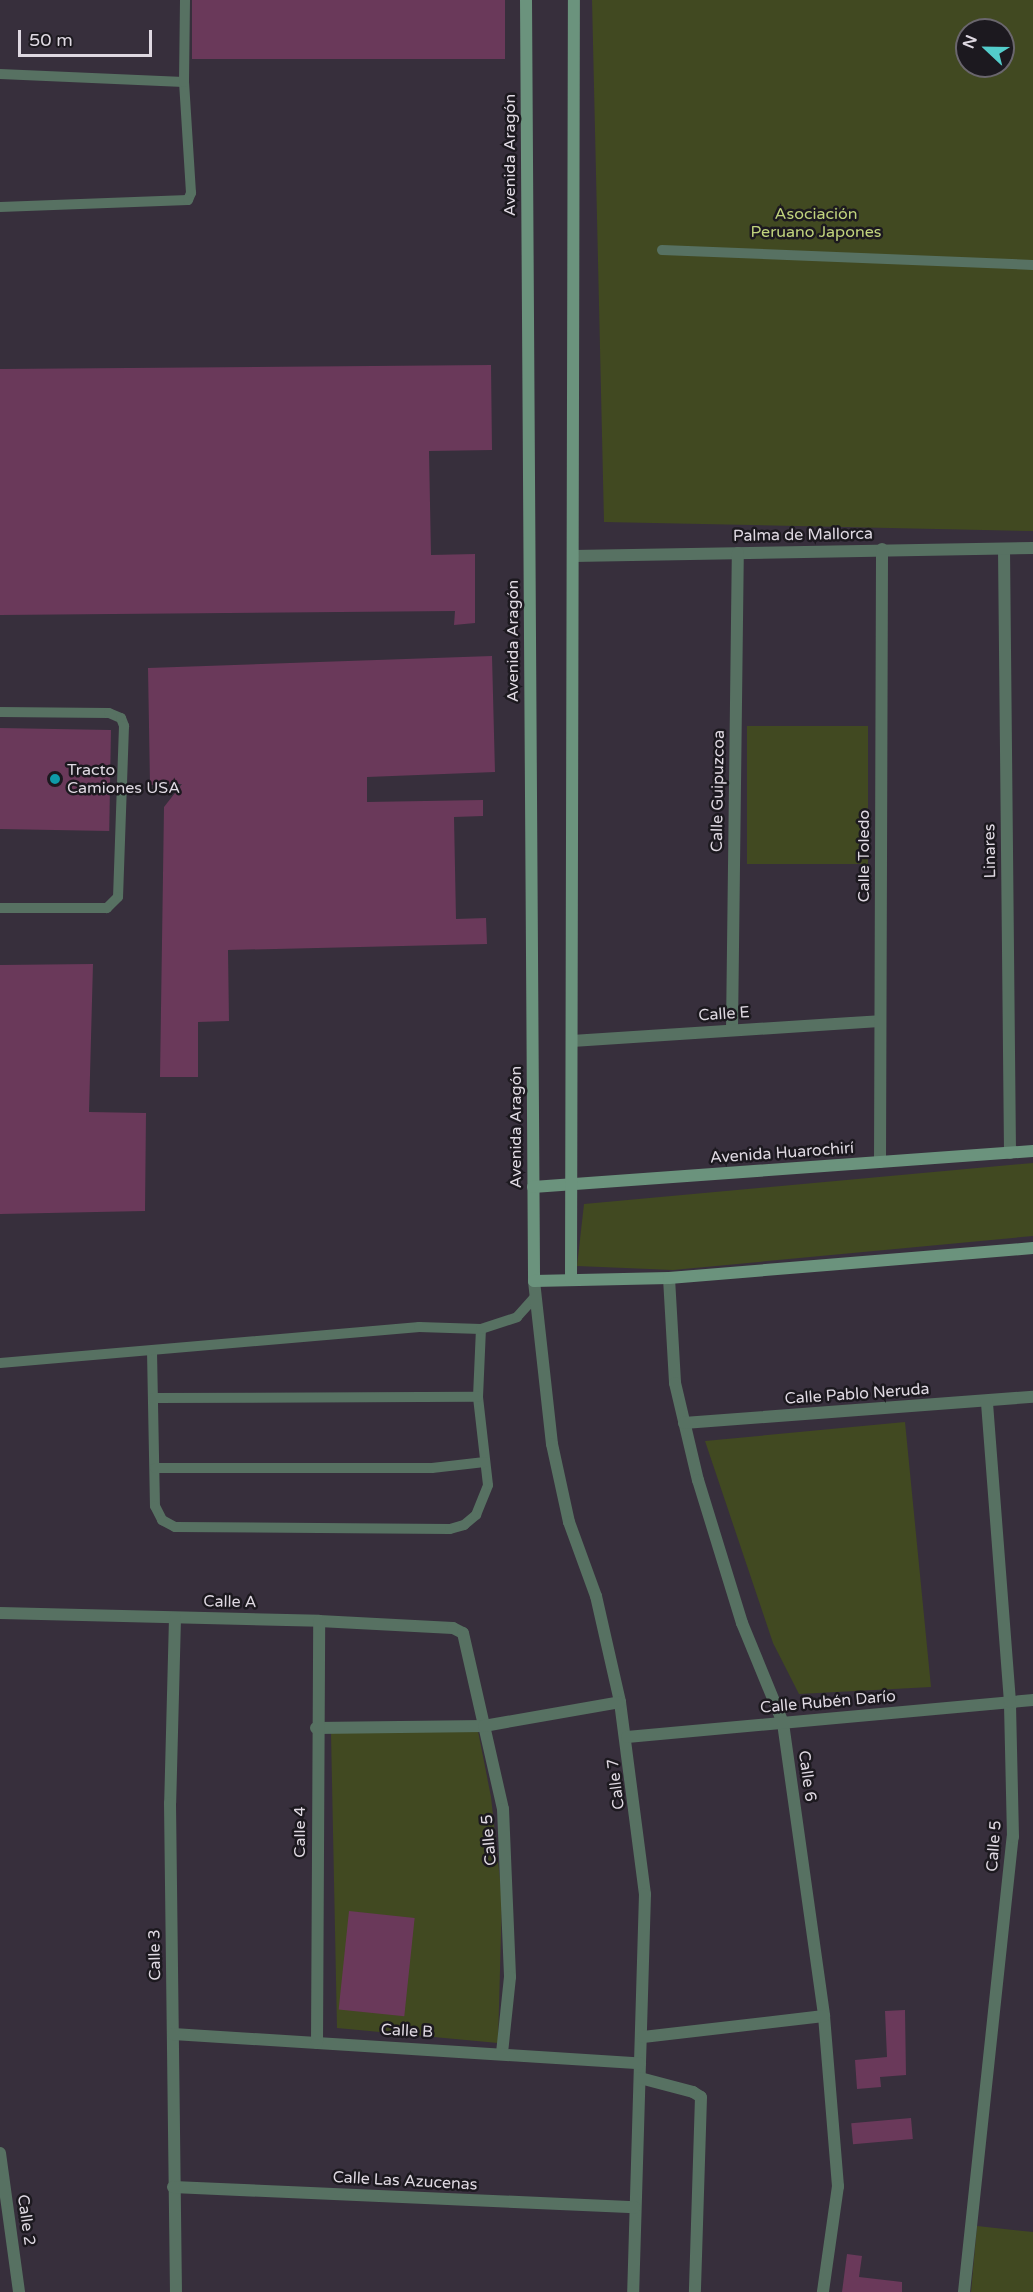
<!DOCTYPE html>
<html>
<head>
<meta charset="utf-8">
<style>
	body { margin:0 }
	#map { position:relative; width:1033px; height:2292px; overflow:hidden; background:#372f3c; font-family:"Varela Round",sans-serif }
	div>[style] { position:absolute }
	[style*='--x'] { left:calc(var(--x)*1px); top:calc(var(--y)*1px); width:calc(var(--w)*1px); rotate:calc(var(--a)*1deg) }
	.green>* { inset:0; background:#414921; transform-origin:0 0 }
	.building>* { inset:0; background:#6a395a; transform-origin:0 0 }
	.lane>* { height:10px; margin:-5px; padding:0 5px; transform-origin:5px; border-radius:5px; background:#577162 }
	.street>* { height:12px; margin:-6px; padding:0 6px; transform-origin:6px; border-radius:6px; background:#577162 }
	.secondary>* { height:12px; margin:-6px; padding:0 6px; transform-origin:6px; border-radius:6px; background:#6b937d }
	.dots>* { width:16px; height:16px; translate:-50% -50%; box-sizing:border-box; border:3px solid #1c191f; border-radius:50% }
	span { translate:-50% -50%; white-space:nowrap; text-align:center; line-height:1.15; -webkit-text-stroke:5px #1c191f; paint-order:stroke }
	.street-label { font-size:16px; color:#dfd9e2 }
	.park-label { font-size:16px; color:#c0d37d }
	.poi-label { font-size:16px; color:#dfd9e2 }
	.left { translate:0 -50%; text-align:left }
	.north { position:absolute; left:955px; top:18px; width:60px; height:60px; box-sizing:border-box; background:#1c191f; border:2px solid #6a666d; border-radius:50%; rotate:292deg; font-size:16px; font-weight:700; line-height:24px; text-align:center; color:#dfd9e2 }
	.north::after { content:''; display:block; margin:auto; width:21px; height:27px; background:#53cdcb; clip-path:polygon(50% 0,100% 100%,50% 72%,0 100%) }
	.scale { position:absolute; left:18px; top:30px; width:134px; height:27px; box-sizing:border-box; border:3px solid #dfd9e2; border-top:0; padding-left:8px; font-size:18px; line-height:21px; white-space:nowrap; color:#dfd9e2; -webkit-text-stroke:4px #1c191f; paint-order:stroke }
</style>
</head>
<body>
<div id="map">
	<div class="green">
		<i style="clip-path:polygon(evenodd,592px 0,1033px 0,1033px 531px,604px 522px,592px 0,967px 30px,1003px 30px,1003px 66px,967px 66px,967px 30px)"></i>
		<i style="left:747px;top:726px;width:121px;height:138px"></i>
		<i style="clip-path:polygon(1033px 1163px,1033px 1236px,673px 1270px,577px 1266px,584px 1204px)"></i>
		<i style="clip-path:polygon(905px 1422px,931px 1687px,799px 1694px,773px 1643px,705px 1441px)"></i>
		<i style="clip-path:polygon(478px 1731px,491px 1797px,502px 1898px,498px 2043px,337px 2028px,331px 1733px)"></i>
		<i style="clip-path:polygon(977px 2226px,1033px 2232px,1033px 2292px,971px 2292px)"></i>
	</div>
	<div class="building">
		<i style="left:192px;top:0;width:313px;height:59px"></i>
		<i style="clip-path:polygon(491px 365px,492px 450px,429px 451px,431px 555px,475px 554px,475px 623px,454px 625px,455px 611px,0 615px,0 369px)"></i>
		<i style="clip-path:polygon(492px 656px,495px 772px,367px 777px,367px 802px,483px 800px,483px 816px,454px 817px,456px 919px,486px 918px,487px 944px,228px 950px,229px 1021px,198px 1022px,198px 1077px,160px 1077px,164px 807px,182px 784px,150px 785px,148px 668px)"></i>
		<i style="left:0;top:728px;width:111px;height:101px;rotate:1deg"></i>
		<i style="clip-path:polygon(93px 964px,89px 1112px,146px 1113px,145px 1211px,0 1214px,0 965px)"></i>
		<i style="left:349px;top:1911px;width:66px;height:99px;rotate:6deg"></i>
		<i style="clip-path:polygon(905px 2010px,906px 2075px,880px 2077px,881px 2087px,857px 2089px,855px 2060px,887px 2057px,885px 2011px)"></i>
		<i style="left:911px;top:2118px;width:21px;height:60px;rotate:85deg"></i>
		<i style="clip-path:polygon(847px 2254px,862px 2256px,859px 2277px,902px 2282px,902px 2292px,842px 2292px)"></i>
	</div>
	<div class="lane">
		<i style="--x:0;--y:74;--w:184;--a:2.5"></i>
		<i style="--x:0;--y:207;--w:188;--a:-2.1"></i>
		<i style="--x:188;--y:200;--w:8;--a:-67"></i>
		<i style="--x:191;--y:193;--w:111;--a:-93.6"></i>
		<i style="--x:184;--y:82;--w:82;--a:-89.3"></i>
		<i style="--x:662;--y:250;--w:371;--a:2.3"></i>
		<i style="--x:0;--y:712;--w:109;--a:0.5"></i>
		<i style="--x:109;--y:713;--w:13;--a:23"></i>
		<i style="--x:121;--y:718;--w:9;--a:69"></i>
		<i style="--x:124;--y:726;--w:171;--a:92"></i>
		<i style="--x:118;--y:897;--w:16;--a:135"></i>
		<i style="--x:107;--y:908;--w:107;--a:180"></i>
		<i style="--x:152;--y:1351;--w:155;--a:88.9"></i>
		<i style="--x:155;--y:1506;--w:16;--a:63"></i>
		<i style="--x:162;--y:1520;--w:15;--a:28"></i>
		<i style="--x:175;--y:1527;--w:275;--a:0.4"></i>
		<i style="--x:450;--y:1529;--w:15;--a:-16"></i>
		<i style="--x:464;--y:1525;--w:16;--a:-40"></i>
		<i style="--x:476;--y:1515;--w:32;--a:-68"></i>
		<i style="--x:488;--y:1485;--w:89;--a:-96.5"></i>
		<i style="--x:478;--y:1397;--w:68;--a:-87.5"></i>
		<i style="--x:0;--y:1363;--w:421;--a:-4.9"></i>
		<i style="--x:419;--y:1327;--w:62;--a:1.8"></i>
		<i style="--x:481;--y:1329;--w:38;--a:-18"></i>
		<i style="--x:517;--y:1317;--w:27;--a:-48"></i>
		<i style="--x:153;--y:1398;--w:325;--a:-0.2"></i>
		<i style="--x:155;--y:1468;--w:277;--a:0"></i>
		<i style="--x:432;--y:1468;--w:53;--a:-6.5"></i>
	</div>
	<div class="street">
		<i style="--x:1004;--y:549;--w:604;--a:89.43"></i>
		<i style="--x:573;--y:556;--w:460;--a:-1"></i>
		<i style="--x:732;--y:1030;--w:477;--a:-89.3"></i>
		<i style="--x:572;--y:1041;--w:308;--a:-3.7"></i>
		<i style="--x:880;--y:1162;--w:613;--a:-89.81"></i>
		<i style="--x:669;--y:1278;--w:105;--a:86.7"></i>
		<i style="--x:675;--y:1383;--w:100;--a:76.7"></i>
		<i style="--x:698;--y:1480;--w:150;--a:72.9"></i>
		<i style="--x:742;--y:1623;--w:108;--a:67.7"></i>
		<i style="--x:783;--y:1723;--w:296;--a:82"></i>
		<i style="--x:824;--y:2016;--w:171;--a:85.3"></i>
		<i style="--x:838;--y:2186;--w:107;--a:98.1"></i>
		<i style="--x:534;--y:1281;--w:164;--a:83.7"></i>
		<i style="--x:552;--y:1444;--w:80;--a:77.7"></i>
		<i style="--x:569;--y:1522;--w:79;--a:70"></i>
		<i style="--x:596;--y:1596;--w:109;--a:77.2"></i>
		<i style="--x:620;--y:1702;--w:194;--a:82.6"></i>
		<i style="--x:645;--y:1894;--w:398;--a:91.7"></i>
		<i style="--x:684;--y:1423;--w:350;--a:-4.3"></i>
		<i style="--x:0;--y:1613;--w:319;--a:1.4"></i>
		<i style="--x:319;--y:1621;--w:134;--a:3"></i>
		<i style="--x:453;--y:1628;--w:11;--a:27"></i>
		<i style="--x:463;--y:1633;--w:180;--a:77.2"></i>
		<i style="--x:503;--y:1809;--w:168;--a:87.6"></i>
		<i style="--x:510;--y:1977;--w:76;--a:96"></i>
		<i style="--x:175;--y:1618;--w:185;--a:91.5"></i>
		<i style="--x:170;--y:1803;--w:489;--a:89.3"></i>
		<i style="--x:316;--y:1728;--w:168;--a:-0.7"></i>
		<i style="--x:484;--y:1726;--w:138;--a:-10"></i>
		<i style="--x:627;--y:1737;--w:408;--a:-5.2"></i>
		<i style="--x:173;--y:2034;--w:468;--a:3.6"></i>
		<i style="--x:643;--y:2037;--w:182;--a:-6.6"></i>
		<i style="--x:317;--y:2043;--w:422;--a:-89.7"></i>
		<i style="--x:640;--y:2078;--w:55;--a:14.8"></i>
		<i style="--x:693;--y:2092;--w:9;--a:32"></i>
		<i style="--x:701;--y:2097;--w:195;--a:91.8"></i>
		<i style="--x:0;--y:2153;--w:140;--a:82.2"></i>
		<i style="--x:173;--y:2187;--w:462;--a:2.5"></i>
		<i style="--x:964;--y:2292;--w:458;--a:-83.9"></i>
		<i style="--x:1013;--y:1837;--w:135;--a:-91.3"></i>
		<i style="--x:1010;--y:1702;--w:302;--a:-94.4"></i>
	</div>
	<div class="secondary">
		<i style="--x:526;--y:0;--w:1281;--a:89.64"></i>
		<i style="--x:534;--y:1281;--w:135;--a:-1.3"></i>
		<i style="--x:669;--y:1278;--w:365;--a:-4.7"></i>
		<i style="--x:533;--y:1187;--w:501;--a:-4.12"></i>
		<i style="--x:571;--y:1280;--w:1280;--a:-89.87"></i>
	</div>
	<div class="dots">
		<i style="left:55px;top:779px;background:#0f9aa8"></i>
	</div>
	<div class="street-label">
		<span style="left:510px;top:155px;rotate:-90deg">Avenida Aragón</span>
		<span style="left:803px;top:535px;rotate:-1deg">Palma de Mallorca</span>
		<span style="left:513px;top:641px;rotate:-90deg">Avenida Aragón</span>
		<span style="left:718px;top:791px;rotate:-89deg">Calle Guipuzcoa</span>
		<span style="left:990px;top:851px;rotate:-91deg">Linares</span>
		<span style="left:864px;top:856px;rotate:-90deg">Calle Toledo</span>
		<span style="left:724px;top:1014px;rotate:-4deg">Calle E</span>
		<span style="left:516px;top:1127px;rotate:-90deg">Avenida Aragón</span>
		<span style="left:782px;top:1153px;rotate:-4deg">Avenida Huarochirí</span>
		<span style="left:857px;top:1394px;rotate:-4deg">Calle Pablo Neruda</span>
		<span style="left:230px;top:1602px;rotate:1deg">Calle A</span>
		<span style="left:828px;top:1702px;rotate:-5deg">Calle Rubén Darío</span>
		<span style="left:807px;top:1776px;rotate:82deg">Calle 6</span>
		<span style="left:616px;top:1784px;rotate:-97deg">Calle 7</span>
		<span style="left:300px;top:1832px;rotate:-90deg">Calle 4</span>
		<span style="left:489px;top:1840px;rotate:-95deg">Calle 5</span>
		<span style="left:994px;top:1846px;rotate:-86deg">Calle 5</span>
		<span style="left:155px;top:1955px;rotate:-91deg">Calle 3</span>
		<span style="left:407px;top:2031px;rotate:3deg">Calle B</span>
		<span style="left:405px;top:2181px;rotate:3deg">Calle Las Azucenas</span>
		<span style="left:26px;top:2220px;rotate:82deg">Calle 2</span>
	</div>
	<div class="park-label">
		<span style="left:816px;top:223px">Asociación<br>Peruano Japones</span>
	</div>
	<div class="poi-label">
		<span class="left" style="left:67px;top:779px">Tracto<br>Camiones USA</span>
	</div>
	<div class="north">N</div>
	<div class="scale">50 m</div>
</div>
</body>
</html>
